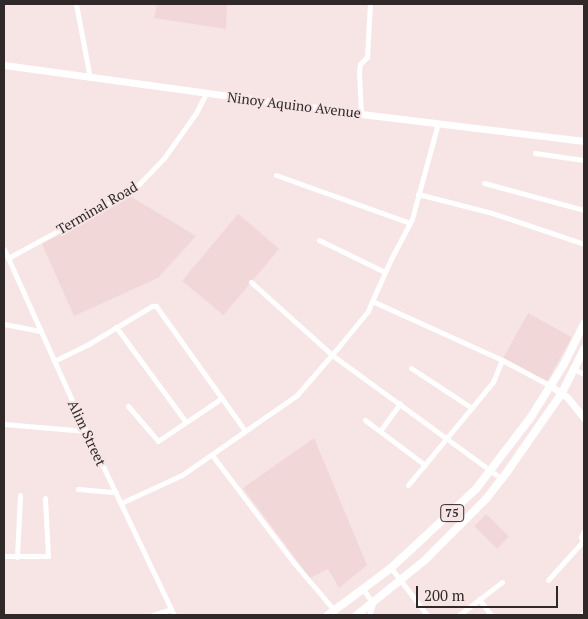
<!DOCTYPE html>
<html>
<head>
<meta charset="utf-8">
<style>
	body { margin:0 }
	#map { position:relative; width:588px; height:619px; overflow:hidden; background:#f7e5e6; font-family:"PT Serif",serif }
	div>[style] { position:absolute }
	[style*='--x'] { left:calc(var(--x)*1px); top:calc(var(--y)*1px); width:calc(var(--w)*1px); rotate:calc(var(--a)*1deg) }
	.built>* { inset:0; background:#f2d7d9; transform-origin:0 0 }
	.minor>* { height:5px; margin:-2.5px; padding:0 2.5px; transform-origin:2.5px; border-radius:2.5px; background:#fff }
	.major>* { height:7px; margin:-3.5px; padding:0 3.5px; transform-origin:3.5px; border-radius:3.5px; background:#fff }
	.highway>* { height:8px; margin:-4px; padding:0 4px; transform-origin:4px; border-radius:4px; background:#fff }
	span { translate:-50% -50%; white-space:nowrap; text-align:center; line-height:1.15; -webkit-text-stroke:4px #f7e5e6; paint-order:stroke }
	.shield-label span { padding:1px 4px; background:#f7e5e6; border:1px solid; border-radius:4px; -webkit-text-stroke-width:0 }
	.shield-label { font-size:12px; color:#2f2929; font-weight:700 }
	.street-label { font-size:14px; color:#2f2929 }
	.frame { position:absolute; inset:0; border:5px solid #2f2929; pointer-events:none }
	.scale { position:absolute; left:416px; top:586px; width:142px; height:22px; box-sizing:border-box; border:2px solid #2f2929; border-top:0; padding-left:6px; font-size:15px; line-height:18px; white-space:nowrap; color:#2f2929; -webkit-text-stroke:4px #f7e5e6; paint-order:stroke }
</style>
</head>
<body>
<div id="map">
	<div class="built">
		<i style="clip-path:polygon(157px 4px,227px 4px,226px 29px,154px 18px)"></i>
		<i style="clip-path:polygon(130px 196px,196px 236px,158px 278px,74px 316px,42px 244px)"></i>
		<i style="left:238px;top:214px;width:54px;height:87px;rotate:40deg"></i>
		<i style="left:528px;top:313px;width:50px;height:51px;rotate:29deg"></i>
		<i style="clip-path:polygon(314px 438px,367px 565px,339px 588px,328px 569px,310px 578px,243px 488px)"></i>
		<i style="left:486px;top:514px;width:32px;height:17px;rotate:44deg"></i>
	</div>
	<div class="minor">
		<i style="--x:76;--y:4;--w:75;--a:79.3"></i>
		<i style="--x:361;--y:114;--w:43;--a:-92.7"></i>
		<i style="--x:359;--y:71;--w:7;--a:-82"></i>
		<i style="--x:360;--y:64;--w:10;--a:-45"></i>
		<i style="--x:367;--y:57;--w:53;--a:-86.8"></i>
		<i style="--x:438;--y:123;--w:99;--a:105.2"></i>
		<i style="--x:412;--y:219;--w:45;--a:117.7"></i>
		<i style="--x:391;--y:259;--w:46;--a:114.3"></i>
		<i style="--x:372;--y:301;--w:143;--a:24.4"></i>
		<i style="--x:502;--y:360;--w:55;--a:28"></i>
		<i style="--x:535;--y:153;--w:49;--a:8.1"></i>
		<i style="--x:276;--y:175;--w:142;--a:19.7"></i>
		<i style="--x:484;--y:183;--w:104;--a:15.1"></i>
		<i style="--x:418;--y:194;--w:76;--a:14.4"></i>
		<i style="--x:492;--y:213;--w:97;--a:18.6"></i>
		<i style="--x:319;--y:240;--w:73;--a:25.9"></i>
		<i style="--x:4;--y:249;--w:183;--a:65.8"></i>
		<i style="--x:79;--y:416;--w:221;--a:64.5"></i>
		<i style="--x:8;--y:258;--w:125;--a:-28.6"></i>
		<i style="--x:118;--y:198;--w:24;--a:-33"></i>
		<i style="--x:138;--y:185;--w:37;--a:-46"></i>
		<i style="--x:164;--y:158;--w:55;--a:-54.6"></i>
		<i style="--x:196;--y:113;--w:22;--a:-63"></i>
		<i style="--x:251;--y:282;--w:109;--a:42"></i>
		<i style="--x:332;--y:355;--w:210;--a:36.1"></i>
		<i style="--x:4;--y:324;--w:38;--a:11"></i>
		<i style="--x:116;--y:327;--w:117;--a:53.7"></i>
		<i style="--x:54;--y:361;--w:37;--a:-26"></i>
		<i style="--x:87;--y:345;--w:76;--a:-31"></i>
		<i style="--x:152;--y:306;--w:4;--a:0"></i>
		<i style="--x:156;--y:306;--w:153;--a:54.5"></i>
		<i style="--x:411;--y:368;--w:73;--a:33.3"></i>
		<i style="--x:574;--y:369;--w:11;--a:27"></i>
		<i style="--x:128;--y:406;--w:46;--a:49.4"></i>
		<i style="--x:158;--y:441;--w:77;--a:-33.9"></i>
		<i style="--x:365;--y:420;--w:75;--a:36.9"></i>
		<i style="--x:4;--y:424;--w:82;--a:4.9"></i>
		<i style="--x:380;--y:431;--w:34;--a:-54"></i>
		<i style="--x:212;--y:455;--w:136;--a:52.8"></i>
		<i style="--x:294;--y:563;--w:63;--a:49.5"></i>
		<i style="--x:408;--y:485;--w:134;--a:-50.5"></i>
		<i style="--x:493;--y:382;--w:24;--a:-68"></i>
		<i style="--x:78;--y:489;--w:38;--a:5"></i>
		<i style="--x:121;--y:503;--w:67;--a:-24.7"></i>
		<i style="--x:182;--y:475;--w:140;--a:-34.8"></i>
		<i style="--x:297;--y:395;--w:67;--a:-49.2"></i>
		<i style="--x:341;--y:344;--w:43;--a:-50.7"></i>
		<i style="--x:368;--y:311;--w:11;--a:-68"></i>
		<i style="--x:584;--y:531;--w:7;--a:117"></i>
		<i style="--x:581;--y:537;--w:6;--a:59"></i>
		<i style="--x:4;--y:556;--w:44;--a:0"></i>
		<i style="--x:48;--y:556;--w:58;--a:-93"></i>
		<i style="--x:17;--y:557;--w:62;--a:-87.2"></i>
		<i style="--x:391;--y:568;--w:59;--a:52.5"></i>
		<i style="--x:548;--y:580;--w:52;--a:-48.1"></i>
		<i style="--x:363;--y:589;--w:18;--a:56"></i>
		<i style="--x:373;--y:604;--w:12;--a:110"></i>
		<i style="--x:479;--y:599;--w:20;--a:53"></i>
		<i style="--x:153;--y:615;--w:19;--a:-18"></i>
		<i style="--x:459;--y:615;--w:54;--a:-37.5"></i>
		<i style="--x:582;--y:615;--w:4;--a:-56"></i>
	</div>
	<div class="major">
		<i style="--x:4;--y:65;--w:360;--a:7.8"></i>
		<i style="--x:361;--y:114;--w:225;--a:6.9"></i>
		<i style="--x:551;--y:386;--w:19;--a:35"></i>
		<i style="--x:567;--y:397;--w:27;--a:51"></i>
	</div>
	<div class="highway">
		<i style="--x:328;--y:615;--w:79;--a:-36.7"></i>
		<i style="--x:391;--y:568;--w:116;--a:-42.9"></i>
		<i style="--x:476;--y:489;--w:91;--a:-52.6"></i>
		<i style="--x:531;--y:417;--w:62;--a:-58.1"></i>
		<i style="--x:564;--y:364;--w:45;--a:-63.4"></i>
		<i style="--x:357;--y:615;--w:86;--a:-38.9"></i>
		<i style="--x:424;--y:561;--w:88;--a:-45"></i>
		<i style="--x:486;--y:499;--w:34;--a:-52"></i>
		<i style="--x:507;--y:472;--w:96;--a:-55.2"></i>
		<i style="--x:562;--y:393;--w:49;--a:-63.4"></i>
	</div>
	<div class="shield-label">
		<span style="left:452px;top:513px">75</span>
	</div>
	<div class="street-label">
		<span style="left:294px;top:105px;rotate:7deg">Ninoy Aquino Avenue</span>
		<span style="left:97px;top:208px;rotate:-30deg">Terminal Road</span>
		<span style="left:87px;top:433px;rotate:65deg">Alim Street</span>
	</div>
	<div class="frame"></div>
	<div class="scale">200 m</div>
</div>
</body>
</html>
